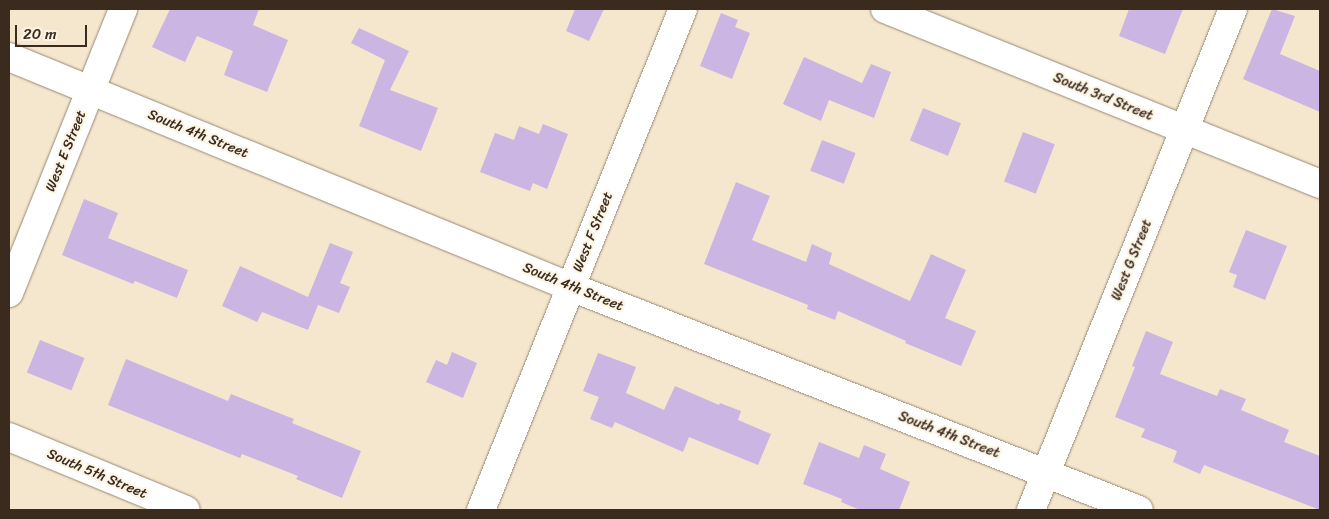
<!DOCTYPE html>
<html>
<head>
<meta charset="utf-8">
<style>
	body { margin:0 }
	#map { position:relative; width:1329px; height:519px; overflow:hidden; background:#f5e7cd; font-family:Sriracha,sans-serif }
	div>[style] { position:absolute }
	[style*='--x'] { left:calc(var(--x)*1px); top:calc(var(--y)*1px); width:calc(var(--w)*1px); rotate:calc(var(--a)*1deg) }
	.building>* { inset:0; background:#cbb5e2; transform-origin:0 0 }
	.roads { filter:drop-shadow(0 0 1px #988876) drop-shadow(0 0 1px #988876) }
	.street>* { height:28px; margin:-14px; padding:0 14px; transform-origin:14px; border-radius:14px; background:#fff }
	span { translate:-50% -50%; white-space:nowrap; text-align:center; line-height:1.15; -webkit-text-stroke:4.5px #fcf5e5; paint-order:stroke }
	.street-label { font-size:14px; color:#3b2a1e }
	.frame { position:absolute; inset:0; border:10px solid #3b2a1e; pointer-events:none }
	.scale { position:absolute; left:15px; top:25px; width:72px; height:22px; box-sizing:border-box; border:2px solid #3b2a1e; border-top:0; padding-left:6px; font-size:15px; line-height:18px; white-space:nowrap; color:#3b2a1e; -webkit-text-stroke:4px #fcf5e5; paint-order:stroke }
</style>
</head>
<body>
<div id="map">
	<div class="building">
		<i style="clip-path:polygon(170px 9px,259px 9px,253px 25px,288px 40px,267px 92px,224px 75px,233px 51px,197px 36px,185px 62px,152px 47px)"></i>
		<i style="clip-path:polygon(575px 9px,604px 9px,589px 41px,566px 31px)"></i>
		<i style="clip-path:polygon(1129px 9px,1183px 9px,1165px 54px,1119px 36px)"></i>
		<i style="clip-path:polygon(1272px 9px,1295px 16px,1280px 54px,1320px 71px,1320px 112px,1243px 79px)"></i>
		<i style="clip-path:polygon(721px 13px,738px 20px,735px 27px,750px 33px,732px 79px,700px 66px)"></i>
		<i style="clip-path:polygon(359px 28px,409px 51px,390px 90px,438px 108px,421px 151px,359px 126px,385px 60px,351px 43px)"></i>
		<i style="clip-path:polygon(804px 57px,862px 83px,871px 64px,891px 72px,874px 118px,829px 100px,821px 121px,783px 104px)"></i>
		<i style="left:923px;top:108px;width:41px;height:35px;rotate:22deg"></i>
		<i style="clip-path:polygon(543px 124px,568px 134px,547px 189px,533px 183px,530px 191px,480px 172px,495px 133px,514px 140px,519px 126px,539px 134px)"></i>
		<i style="left:1023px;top:132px;width:34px;height:53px;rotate:21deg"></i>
		<i style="left:822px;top:140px;width:36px;height:33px;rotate:21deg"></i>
		<i style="clip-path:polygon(736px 182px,770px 196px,752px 240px,806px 262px,812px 244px,832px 253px,829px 264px,910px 301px,931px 254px,966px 270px,945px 318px,976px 331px,961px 366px,905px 343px,906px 341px,838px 311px,835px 320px,807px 309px,808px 305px,704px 264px)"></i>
		<i style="clip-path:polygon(84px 199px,118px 213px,108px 238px,188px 270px,177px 298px,135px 281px,133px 284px,62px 255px)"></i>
		<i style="clip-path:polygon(1246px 230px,1287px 246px,1265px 300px,1233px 287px,1237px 275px,1229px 272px)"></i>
		<i style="clip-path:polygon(330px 243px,353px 252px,340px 283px,350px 287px,339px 313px,318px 305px,308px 330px,262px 312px,257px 322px,222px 306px,240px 266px,308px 297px)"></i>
		<i style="clip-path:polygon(1146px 331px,1173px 342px,1160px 374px,1217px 396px,1220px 389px,1246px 399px,1241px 410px,1289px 430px,1284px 442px,1320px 456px,1320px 510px,1204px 465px,1200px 474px,1173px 462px,1177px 451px,1141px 437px,1145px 429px,1115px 417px,1135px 367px,1132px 366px)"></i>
		<i style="left:40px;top:340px;width:48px;height:35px;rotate:22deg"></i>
		<i style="clip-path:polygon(452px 352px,477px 363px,463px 398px,426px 382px,436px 360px,447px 365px)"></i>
		<i style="clip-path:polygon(598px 353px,636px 367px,626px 393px,664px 410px,675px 386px,719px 405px,720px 403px,741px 411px,738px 420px,771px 434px,758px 465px,689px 437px,683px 452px,615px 422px,612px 428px,590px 419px,599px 397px,583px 391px)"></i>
		<i style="clip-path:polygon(126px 359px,228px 401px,231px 394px,294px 419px,292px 423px,361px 451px,342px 498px,296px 479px,298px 476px,242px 454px,240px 458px,108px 405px)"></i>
		<i style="clip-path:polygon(819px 442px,859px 458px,864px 445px,886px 454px,880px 469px,910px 482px,899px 510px,860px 510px,841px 502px,842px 499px,803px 484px)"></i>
	</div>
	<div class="roads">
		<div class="street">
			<i style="--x:885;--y:9;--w:469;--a:21.9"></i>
			<i style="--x:9;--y:57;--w:607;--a:22.26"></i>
			<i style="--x:571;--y:287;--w:610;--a:21.44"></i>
			<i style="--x:9;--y:293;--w:306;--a:-68.1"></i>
			<i style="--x:9;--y:437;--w:191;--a:22.4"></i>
			<i style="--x:481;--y:510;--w:540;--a:-68.04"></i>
			<i style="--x:1031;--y:510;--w:540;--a:-68.04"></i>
		</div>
	</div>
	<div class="street-label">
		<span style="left:1103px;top:97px;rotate:22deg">South 3rd Street</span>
		<span style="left:198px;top:134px;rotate:22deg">South 4th Street</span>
		<span style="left:66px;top:151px;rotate:-68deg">West E Street</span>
		<span style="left:593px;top:232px;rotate:-68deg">West F Street</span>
		<span style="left:1132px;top:260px;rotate:-68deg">West G Street</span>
		<span style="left:573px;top:287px;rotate:22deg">South 4th Street</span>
		<span style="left:949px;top:435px;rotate:21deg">South 4th Street</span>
		<span style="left:97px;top:474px;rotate:23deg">South 5th Street</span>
	</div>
	<div class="frame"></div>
	<div class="scale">20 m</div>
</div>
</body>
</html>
